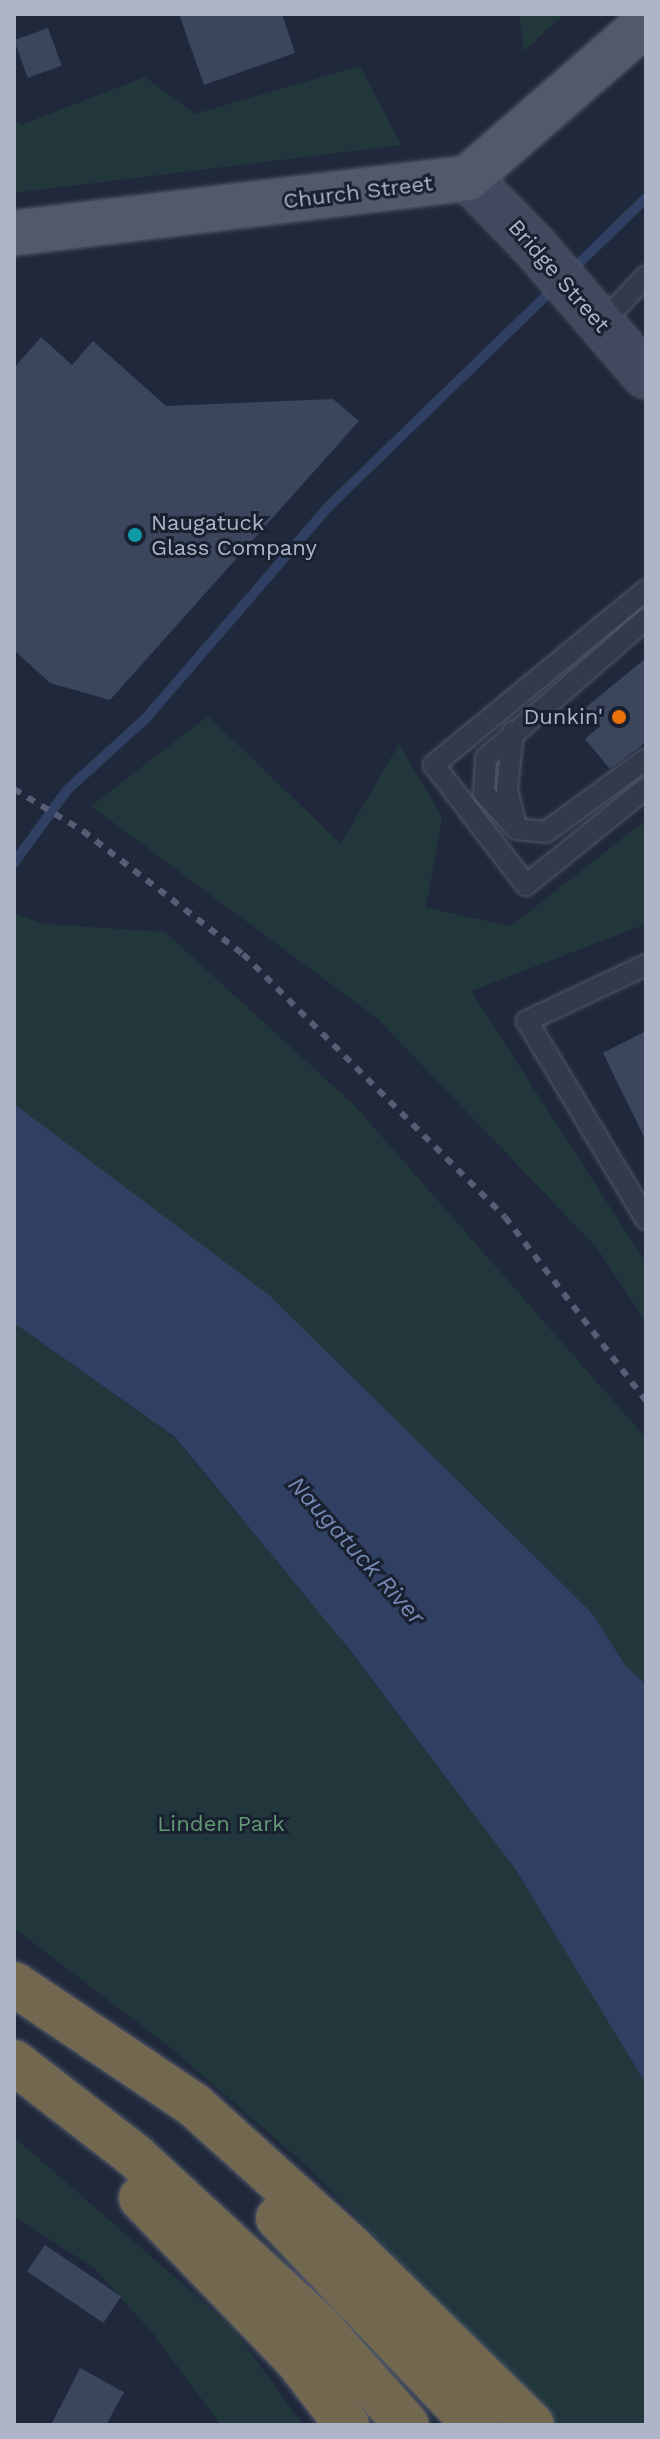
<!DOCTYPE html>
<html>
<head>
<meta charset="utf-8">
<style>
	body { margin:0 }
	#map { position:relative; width:660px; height:2439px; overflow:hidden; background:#20293b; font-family:"Work Sans",sans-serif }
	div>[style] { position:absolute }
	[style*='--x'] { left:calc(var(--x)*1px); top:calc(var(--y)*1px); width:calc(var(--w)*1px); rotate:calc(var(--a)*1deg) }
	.green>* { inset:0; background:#22373c }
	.water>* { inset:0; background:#304062 }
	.stream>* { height:10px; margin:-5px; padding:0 5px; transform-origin:5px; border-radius:5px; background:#304062 }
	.building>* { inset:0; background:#3b455c; transform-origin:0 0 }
	.roads { filter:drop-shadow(0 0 2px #515869) drop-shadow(0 0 2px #515869) }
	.lane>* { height:20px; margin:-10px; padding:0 10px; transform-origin:10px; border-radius:10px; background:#333b4b }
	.secondary>* { height:44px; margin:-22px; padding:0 22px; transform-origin:22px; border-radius:22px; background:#41495f }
	.primary>* { height:44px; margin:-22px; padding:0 22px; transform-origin:22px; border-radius:22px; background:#515a6c }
	.highway>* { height:44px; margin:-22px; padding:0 22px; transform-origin:22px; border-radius:22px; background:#726850 }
	.rail>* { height:6px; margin-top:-3px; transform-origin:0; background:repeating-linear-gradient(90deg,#555e73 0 8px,transparent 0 16px) }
	.dots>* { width:22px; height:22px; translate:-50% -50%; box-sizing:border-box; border:4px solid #192030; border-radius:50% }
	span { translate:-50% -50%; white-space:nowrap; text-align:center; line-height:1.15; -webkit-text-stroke:6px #192030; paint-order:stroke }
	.street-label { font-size:22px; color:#aeb5c8 }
	.poi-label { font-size:22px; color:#aeb5c8 }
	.left { translate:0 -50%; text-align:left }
	.right { translate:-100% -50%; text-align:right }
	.park-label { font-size:22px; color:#639a75 }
	.water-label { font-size:24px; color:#7488b2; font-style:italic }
	.frame { position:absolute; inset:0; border:16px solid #aeb5c8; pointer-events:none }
</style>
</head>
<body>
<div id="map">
	<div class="green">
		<i style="clip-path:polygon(519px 14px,564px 14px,524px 51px)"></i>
		<i style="clip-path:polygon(360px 66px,401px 145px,14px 193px,14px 119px,21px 125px,145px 77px,195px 114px)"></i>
		<i style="clip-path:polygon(208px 716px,341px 844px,399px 744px,442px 817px,426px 908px,511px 926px,646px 820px,646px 924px,471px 991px,646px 1263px,646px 1322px,597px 1248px,378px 1019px,91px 806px)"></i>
		<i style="clip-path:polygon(14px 913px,44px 924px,165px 932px,355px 1106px,645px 1437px,646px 1685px,625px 1665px,592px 1613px,505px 1528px,14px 1148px)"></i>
		<i style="clip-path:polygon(14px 1323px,174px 1437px,337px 1634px,516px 1870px,645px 2082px,646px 2425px,555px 2425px,309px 2168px,171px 2048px,14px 1928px)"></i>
		<i style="clip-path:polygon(14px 2137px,232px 2327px,303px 2425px,221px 2425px,151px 2331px,94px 2268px,14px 2216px)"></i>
	</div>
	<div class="water">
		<i style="clip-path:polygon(14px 1104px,270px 1296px,592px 1613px,625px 1665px,646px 1685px,646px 2084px,516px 1870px,349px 1649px,175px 1437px,14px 1323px)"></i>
	</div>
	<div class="stream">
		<i style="--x:570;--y:272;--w:106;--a:-44.2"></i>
		<i style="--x:14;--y:863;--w:90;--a:-54"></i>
		<i style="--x:67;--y:790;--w:107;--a:-42.3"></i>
		<i style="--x:146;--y:718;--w:277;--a:-49.2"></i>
		<i style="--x:327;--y:508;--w:319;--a:-44.1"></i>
	</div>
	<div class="building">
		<i style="clip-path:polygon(179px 14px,282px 14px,295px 53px,204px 85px)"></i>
		<i style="left:48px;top:28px;width:40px;height:36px;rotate:70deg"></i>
		<i style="clip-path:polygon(41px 337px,72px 365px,93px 341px,166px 406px,333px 399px,359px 421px,110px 700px,50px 683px,14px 650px,14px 368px)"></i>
		<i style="clip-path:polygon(646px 658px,646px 742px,610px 769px,585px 739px,600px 726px,585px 708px)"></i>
		<i style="clip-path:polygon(646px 1031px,646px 1141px,603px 1053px)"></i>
		<i style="left:45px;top:2245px;width:92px;height:32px;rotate:34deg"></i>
		<i style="clip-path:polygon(80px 2368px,124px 2392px,106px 2425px,51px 2425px)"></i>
	</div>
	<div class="roads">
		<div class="lane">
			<i style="--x:601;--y:324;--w:66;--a:-46.8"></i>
			<i style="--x:646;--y:590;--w:275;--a:140.5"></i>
			<i style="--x:434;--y:765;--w:151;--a:52.5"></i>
			<i style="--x:526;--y:885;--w:154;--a:-38.9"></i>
			<i style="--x:646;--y:619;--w:212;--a:139"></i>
			<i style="--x:486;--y:758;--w:35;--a:93"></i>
			<i style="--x:484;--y:793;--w:49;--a:47.5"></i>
			<i style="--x:517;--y:829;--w:29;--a:6"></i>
			<i style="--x:546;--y:832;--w:124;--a:-36.1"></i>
			<i style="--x:513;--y:732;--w:58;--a:95.9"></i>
			<i style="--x:507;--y:790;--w:37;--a:76"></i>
			<i style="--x:646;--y:965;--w:132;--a:154.8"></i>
			<i style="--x:527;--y:1021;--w:231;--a:59"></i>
		</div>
		<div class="secondary">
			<i style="--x:468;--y:178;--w:96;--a:45.8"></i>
			<i style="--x:535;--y:247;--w:170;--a:49.3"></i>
		</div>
		<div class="primary">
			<i style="--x:14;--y:233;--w:457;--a:-6.9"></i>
			<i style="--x:468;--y:178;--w:236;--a:-41"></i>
		</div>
		<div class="highway">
			<i style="--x:14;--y:1984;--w:217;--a:33.9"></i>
			<i style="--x:194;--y:2105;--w:213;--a:42.1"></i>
			<i style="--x:352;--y:2248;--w:252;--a:44.5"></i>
			<i style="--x:14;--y:2062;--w:153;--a:37.8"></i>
			<i style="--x:135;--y:2156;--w:251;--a:42.7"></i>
			<i style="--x:319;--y:2326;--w:132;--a:48.4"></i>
			<i style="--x:141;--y:2198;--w:225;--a:46.1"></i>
			<i style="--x:297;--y:2360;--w:82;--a:52.4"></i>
			<i style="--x:278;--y:2218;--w:286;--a:46.4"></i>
		</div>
	</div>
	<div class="rail">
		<i style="--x:14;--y:789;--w:81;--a:31.3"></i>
		<i style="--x:83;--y:831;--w:202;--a:37.6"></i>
		<i style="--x:243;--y:954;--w:371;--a:45.1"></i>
		<i style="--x:505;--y:1217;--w:232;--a:52.5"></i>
	</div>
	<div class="dots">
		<i style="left:135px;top:535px;background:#0f9aa8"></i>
		<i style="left:619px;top:717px;background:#e8710a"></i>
	</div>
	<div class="street-label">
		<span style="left:358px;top:192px;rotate:-7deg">Church Street</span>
		<span style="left:559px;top:276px;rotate:49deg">Bridge Street</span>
	</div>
	<div class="poi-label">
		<span class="left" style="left:151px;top:535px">Naugatuck<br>Glass Company</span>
		<span class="right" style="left:603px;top:717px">Dunkin'</span>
	</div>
	<div class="park-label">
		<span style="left:221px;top:1824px">Linden Park</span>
	</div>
	<div class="water-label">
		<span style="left:356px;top:1551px;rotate:48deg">Naugatuck River</span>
	</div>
	<div class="frame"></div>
</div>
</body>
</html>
